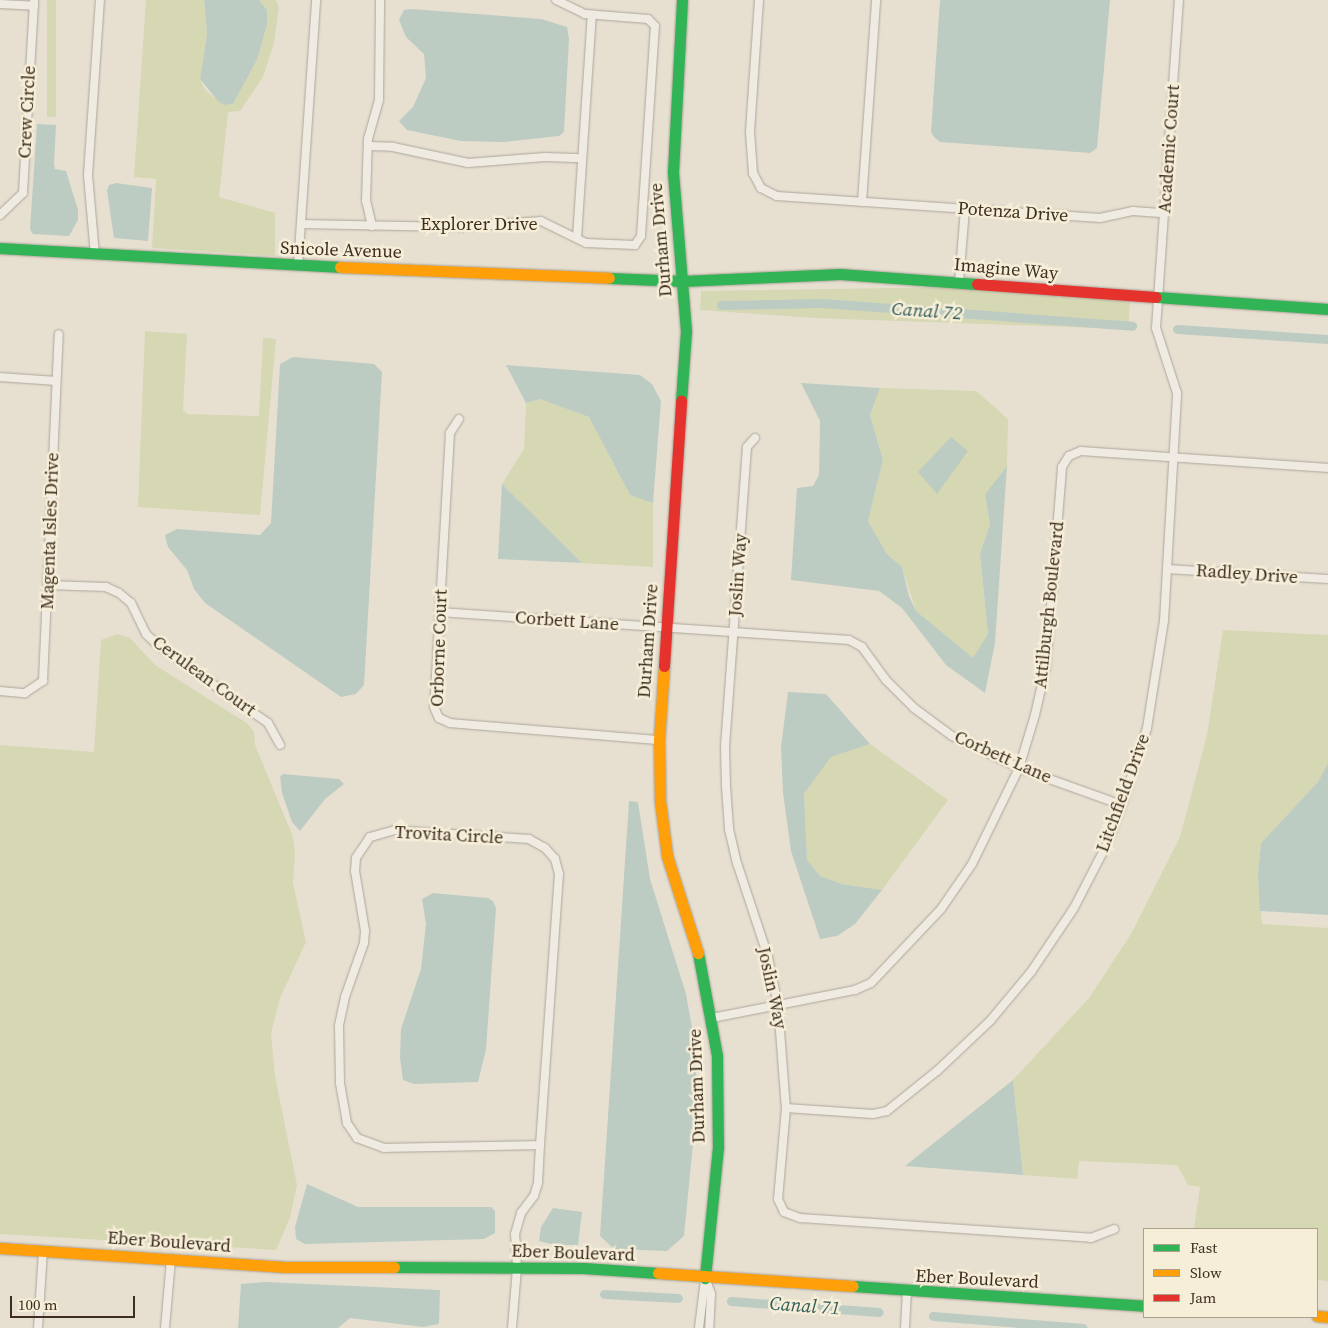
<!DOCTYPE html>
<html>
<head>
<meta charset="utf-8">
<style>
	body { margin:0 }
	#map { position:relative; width:1328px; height:1328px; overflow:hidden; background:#e7e0d1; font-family:"Source Serif 4",serif }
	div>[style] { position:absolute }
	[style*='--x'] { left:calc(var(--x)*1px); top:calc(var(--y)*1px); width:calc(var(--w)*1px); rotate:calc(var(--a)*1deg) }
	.green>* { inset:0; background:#d6d7b3; transform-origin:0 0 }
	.water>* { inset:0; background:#bcccc2 }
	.canal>* { height:9px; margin:-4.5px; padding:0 4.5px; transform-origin:4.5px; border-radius:4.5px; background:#bcccc2 }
	.roads { filter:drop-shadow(0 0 1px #ada599) drop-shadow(0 0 1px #ada599) }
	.street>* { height:8px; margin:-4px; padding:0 4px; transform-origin:4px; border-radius:4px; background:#efebe3 }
	.fast>* { height:11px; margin:-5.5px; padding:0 5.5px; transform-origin:5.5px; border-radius:5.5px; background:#30b455 }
	.slow>* { height:11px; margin:-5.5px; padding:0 5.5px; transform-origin:5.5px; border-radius:5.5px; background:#ff9f0a }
	.jam>* { height:11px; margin:-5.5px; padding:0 5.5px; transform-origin:5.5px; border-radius:5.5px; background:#e5322d }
	span { translate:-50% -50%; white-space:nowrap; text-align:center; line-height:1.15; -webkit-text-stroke:5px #f7eed8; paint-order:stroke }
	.street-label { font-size:18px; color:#3d2e20 }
	.water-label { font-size:19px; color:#2f5d5a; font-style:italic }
	.legend { position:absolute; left:1143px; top:1228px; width:175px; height:90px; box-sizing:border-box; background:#f7eed8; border:1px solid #ada18e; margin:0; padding:6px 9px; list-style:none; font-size:15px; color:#3d2e20 }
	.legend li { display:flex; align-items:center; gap:10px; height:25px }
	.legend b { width:25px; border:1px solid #ada18e }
	.scale { position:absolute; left:10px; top:1296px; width:125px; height:22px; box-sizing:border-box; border:2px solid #3d2e20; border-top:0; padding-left:6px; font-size:15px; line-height:18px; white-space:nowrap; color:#3d2e20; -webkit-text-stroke:4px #f7eed8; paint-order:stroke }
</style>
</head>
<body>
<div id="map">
	<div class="green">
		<i style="left:47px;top:0;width:9px;height:117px"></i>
		<i style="clip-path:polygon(146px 0,204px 0,207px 34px,200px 79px,205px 90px,224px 105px,233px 104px,257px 60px,267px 25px,267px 10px,259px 0,276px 0,279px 7px,274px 43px,263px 77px,240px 111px,228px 112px,219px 197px,275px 213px,275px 256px,152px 248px,160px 115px,156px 179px,134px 177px)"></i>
		<i style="clip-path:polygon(964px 287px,1130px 301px,1128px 329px,814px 318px,700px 310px,701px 291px)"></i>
		<i style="clip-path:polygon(145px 331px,187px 334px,183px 410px,187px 414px,259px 416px,263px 338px,276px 339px,260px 515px,138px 507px)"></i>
		<i style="clip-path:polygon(880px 388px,976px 391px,1008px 419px,1007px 466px,985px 494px,990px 524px,980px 554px,988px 635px,973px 659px,916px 611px,902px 567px,887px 554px,868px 521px,883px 460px,870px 415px)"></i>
		<i style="clip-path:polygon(540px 399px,589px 417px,630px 495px,653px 503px,653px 567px,582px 563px,502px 484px,524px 449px,526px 403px)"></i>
		<i style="clip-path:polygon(1223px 630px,1328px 635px,1328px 763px,1318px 782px,1261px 843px,1258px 874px,1262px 924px,1328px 928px,1328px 1281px,1317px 1280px,1317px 1229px,1194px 1229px,1200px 1187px,1188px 1185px,1177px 1165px,1079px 1161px,1077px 1179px,1023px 1175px,1013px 1080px,1089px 998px,1131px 934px,1180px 837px,1207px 735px)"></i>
		<i style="clip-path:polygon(117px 634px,130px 638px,155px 665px,248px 724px,254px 732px,255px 745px,293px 837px,295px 853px,293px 883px,306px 942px,280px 998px,271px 1033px,275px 1076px,297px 1185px,290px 1218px,276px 1250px,0 1234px,0 745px,94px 752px,101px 640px)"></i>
		<i style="clip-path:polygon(870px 744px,948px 800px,882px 890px,842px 884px,820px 876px,807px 860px,804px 794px,831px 757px)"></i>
	</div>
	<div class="water">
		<i style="clip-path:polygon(204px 0,259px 0,267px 10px,267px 25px,257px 60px,233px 104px,224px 105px,218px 101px,200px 79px,207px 34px)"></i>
		<i style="clip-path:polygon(940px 0,1110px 0,1097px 148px,1090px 153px,940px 142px,934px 137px,931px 132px)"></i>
		<i style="clip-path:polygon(411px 9px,541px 19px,567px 27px,569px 39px,564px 132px,559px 136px,504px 142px,461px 141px,407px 130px,399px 121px,413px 107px,426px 78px,424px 54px,406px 37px,399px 20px,404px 10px)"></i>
		<i style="clip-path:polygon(37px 124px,56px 125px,54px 164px,55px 169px,66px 171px,78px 210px,78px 220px,69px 236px,33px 234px,30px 229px)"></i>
		<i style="clip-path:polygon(116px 183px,152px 188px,148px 241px,114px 238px,107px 191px,109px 185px)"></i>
		<i style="clip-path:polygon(293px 357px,374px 364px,382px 372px,364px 685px,356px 694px,341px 697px,205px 603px,194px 589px,187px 570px,168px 547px,165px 535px,177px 529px,260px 535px,271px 523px,280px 364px)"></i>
		<i style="clip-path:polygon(506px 365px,640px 375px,652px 384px,661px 401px,653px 503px,630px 495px,589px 417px,540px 399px,526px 403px)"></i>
		<i style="clip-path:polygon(801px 383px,880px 388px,870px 415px,883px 460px,868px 521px,887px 554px,902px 567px,909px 596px,916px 611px,973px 658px,988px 634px,980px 554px,990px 524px,985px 494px,1007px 466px,995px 643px,985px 693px,946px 665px,902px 608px,879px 591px,791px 580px,797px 488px,813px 486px,819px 475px,820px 421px)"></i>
		<i style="clip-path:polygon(951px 437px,968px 451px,937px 494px,918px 472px)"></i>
		<i style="clip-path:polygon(502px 484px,582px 563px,498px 559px)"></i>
		<i style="clip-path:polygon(788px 692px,826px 694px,870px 744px,831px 757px,804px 794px,807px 860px,820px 876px,842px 884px,882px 890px,855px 924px,837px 936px,820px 939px,791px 851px,783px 793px,781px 747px)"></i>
		<i style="clip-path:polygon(1328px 763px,1328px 915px,1260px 911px,1258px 874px,1261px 843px,1318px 782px)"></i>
		<i style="clip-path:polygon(283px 774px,339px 779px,344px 784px,325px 799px,300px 831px,292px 822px,282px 793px,280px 777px)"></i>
		<i style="clip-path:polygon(629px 801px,638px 802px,650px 879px,686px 994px,695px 1044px,697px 1102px,684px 1236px,667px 1251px,614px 1249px,600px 1236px)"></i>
		<i style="clip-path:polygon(433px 893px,488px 898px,493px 901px,496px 908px,486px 1050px,478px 1082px,414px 1084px,403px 1080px,400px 1057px,401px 1029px,421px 969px,426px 924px,422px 899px)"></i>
		<i style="clip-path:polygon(1013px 1080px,1023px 1175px,905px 1166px)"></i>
		<i style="clip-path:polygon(307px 1184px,358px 1207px,491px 1207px,495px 1211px,495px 1233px,484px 1239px,305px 1244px,296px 1239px,295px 1227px)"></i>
		<i style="clip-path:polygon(553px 1208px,582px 1212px,578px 1245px,555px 1245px,539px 1241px,541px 1227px)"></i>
		<i style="clip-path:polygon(265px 1282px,440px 1290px,439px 1324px,423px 1327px,350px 1318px,338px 1328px,238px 1328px,241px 1284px)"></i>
	</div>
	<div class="canal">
		<i style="--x:721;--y:305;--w:101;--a:-1.1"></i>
		<i style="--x:822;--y:303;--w:311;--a:4.2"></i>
		<i style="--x:1177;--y:329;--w:151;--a:3.8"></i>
		<i style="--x:604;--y:1294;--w:74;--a:3.1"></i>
		<i style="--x:731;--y:1301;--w:148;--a:4.3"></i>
		<i style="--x:933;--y:1316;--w:150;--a:4.6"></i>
	</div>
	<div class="roads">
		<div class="street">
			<i style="--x:759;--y:0;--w:132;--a:93.9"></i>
			<i style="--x:750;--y:132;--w:41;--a:85.8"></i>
			<i style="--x:753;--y:173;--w:17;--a:62"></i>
			<i style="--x:761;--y:188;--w:18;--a:27"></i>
			<i style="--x:777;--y:196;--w:324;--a:3.9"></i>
			<i style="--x:1100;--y:218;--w:34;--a:-12"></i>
			<i style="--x:1133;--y:211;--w:31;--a:4"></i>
			<i style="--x:0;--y:4;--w:34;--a:3"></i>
			<i style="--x:368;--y:146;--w:25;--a:2"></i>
			<i style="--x:393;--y:147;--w:77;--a:12"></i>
			<i style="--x:468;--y:163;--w:77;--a:-4.5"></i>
			<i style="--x:545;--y:157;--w:37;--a:2"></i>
			<i style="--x:862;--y:202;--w:202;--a:-86"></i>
			<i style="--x:0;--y:215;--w:32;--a:-44"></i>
			<i style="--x:23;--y:193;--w:193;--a:-86.7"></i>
			<i style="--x:301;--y:224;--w:163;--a:1.1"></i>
			<i style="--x:464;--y:227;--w:77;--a:-4.5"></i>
			<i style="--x:541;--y:221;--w:50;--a:26.1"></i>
			<i style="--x:586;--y:243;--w:49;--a:2.3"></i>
			<i style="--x:635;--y:245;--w:11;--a:-56"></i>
			<i style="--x:641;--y:236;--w:210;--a:-86.2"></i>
			<i style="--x:655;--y:26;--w:10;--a:-135"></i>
			<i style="--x:648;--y:19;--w:63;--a:-175.5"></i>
			<i style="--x:585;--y:14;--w:32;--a:-154"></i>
			<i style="--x:372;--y:226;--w:26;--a:-103"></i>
			<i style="--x:366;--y:201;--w:62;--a:-88.2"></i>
			<i style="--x:368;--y:139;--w:41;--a:-74.2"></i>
			<i style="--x:379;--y:100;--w:100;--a:-89.4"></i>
			<i style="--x:577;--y:238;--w:224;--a:-86.2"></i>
			<i style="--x:95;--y:255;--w:80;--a:-95"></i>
			<i style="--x:88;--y:175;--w:175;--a:-86.1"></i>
			<i style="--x:298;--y:266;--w:267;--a:-86.1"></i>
			<i style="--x:959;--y:282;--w:73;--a:-85.3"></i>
			<i style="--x:0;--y:377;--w:56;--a:4.1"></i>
			<i style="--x:459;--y:419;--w:17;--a:123"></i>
			<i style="--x:450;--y:433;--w:274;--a:93.3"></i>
			<i style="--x:434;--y:707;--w:12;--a:66"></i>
			<i style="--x:439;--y:718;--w:12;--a:24"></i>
			<i style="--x:450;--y:723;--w:210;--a:4.7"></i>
			<i style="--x:755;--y:438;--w:12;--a:132"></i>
			<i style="--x:747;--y:447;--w:300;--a:94.2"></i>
			<i style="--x:725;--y:746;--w:40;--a:88.6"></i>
			<i style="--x:726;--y:786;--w:43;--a:86"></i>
			<i style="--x:729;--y:829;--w:35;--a:77"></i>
			<i style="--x:737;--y:863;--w:99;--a:71.7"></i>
			<i style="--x:768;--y:957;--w:49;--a:78.2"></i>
			<i style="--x:778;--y:1005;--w:103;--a:85.6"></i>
			<i style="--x:786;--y:1108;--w:91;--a:95"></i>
			<i style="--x:778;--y:1199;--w:14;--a:65"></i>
			<i style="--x:784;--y:1212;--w:17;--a:21"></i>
			<i style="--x:800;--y:1218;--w:292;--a:3.9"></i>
			<i style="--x:1091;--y:1238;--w:25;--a:-21"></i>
			<i style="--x:1167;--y:569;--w:161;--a:3.6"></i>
			<i style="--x:48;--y:585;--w:58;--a:2"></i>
			<i style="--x:106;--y:587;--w:14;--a:25"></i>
			<i style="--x:119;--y:593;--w:16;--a:40"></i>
			<i style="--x:131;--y:603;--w:34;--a:64"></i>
			<i style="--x:146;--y:634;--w:19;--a:43"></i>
			<i style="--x:160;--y:647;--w:132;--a:35.1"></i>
			<i style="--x:268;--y:723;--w:25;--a:61"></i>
			<i style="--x:439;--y:612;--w:411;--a:3.9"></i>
			<i style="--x:849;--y:640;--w:15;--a:28"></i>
			<i style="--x:862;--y:647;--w:41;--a:54"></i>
			<i style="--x:886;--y:680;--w:40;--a:45"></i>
			<i style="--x:914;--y:708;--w:47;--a:36.4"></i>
			<i style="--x:952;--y:736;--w:74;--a:25.5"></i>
			<i style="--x:1019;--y:768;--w:109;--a:19.8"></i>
			<i style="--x:0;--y:691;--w:25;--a:5"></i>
			<i style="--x:25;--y:693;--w:22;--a:-34"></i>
			<i style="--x:43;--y:681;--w:347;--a:-87.4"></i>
			<i style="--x:712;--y:1018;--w:146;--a:-11.1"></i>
			<i style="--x:855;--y:990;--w:17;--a:-24"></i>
			<i style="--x:871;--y:983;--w:102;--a:-46.6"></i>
			<i style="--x:941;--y:909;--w:55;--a:-55.4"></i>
			<i style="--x:972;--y:864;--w:107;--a:-63.9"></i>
			<i style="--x:1019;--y:768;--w:55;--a:-73.2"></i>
			<i style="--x:1035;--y:715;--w:49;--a:-77.1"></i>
			<i style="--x:1046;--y:667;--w:201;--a:-85.4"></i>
			<i style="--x:1062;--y:467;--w:13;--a:-58"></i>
			<i style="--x:1069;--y:456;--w:13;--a:-23"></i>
			<i style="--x:1081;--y:451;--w:248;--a:3.9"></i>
			<i style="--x:786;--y:1108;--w:87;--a:3.9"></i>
			<i style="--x:873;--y:1114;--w:14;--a:-12"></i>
			<i style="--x:887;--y:1111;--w:64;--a:-38.7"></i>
			<i style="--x:937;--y:1071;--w:73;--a:-43.3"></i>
			<i style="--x:990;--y:1021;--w:64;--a:-50.1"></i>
			<i style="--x:1031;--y:972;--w:77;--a:-56.1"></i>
			<i style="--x:1074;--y:908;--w:72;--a:-62.7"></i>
			<i style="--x:1107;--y:844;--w:42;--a:-69"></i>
			<i style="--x:1122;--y:805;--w:81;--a:-72"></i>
			<i style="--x:1147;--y:728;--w:108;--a:-81"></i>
			<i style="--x:1164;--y:621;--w:228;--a:-86.7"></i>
			<i style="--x:1177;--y:393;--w:68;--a:-107.9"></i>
			<i style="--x:1156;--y:328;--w:329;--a:-86"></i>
			<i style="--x:705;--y:1278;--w:17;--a:69"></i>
			<i style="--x:711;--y:1294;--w:34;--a:93"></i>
			<i style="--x:38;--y:1328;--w:77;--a:-86.3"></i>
			<i style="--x:165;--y:1328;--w:68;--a:-85"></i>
			<i style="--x:512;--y:1328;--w:59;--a:-85.2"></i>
			<i style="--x:517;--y:1269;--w:35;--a:-93"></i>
			<i style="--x:515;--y:1234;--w:22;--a:-74"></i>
			<i style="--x:521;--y:1213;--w:21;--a:-53"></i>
			<i style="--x:534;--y:1196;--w:14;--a:-73"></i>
			<i style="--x:538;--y:1183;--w:38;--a:-87"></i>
			<i style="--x:540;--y:1145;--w:272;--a:-86"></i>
			<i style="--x:559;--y:874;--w:16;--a:-105"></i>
			<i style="--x:555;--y:859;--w:15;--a:-132"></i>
			<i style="--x:545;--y:848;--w:18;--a:-151"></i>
			<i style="--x:529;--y:839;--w:134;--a:-176.2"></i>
			<i style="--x:395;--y:830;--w:26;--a:164"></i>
			<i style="--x:370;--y:837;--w:25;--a:124"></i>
			<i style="--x:356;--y:858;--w:13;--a:94"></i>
			<i style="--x:355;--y:871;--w:61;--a:80.5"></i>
			<i style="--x:365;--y:931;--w:12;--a:95"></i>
			<i style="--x:364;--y:943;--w:57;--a:109.4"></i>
			<i style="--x:345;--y:997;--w:30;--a:102"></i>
			<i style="--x:339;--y:1026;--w:57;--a:89"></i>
			<i style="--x:340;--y:1083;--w:41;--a:80.1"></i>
			<i style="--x:347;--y:1123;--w:18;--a:56"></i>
			<i style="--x:357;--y:1138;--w:29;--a:20"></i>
			<i style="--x:384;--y:1148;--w:156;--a:-1.1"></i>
			<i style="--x:699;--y:1328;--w:48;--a:-82.9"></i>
			<i style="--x:905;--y:1328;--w:36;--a:-87"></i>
		</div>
		<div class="fast">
			<i style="--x:0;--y:248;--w:341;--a:3.2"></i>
			<i style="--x:609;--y:278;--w:73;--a:2.4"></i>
			<i style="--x:682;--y:281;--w:158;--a:-2.5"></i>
			<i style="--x:840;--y:274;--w:137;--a:4.2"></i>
			<i style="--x:1156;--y:297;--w:172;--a:4"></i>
			<i style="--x:681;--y:401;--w:70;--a:-85.9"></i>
			<i style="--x:686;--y:331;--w:160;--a:-94.7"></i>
			<i style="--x:673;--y:172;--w:172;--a:-87"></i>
			<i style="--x:698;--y:953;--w:105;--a:79.5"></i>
			<i style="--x:717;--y:1056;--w:91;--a:89.4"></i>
			<i style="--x:718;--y:1147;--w:132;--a:95.7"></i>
			<i style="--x:394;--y:1267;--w:189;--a:0.3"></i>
			<i style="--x:583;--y:1268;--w:75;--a:3.8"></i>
			<i style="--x:853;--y:1286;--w:292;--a:3.9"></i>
		</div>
		<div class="slow">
			<i style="--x:340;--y:267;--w:269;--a:2.3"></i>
			<i style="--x:664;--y:666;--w:74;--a:93.9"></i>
			<i style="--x:659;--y:740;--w:61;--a:89.1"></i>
			<i style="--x:660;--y:801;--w:55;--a:82.7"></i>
			<i style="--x:667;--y:856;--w:102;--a:72.3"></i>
			<i style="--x:0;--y:1248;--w:286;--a:3.8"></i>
			<i style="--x:285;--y:1267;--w:109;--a:0"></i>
			<i style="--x:658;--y:1273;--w:195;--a:3.8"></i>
			<i style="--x:1317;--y:1316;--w:11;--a:5"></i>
		</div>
		<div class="jam">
			<i style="--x:977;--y:284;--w:179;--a:4.2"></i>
			<i style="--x:664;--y:666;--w:266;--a:-86.3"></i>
		</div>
	</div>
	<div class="street-label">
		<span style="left:27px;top:112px;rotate:-87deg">Crew Circle</span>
		<span style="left:1169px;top:149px;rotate:-86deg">Academic Court</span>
		<span style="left:1013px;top:212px;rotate:4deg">Potenza Drive</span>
		<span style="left:479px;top:224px">Explorer Drive</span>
		<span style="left:661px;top:240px;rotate:-95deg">Durham Drive</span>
		<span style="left:341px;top:250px;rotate:2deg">Snicole Avenue</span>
		<span style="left:1006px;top:269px;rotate:5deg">Imagine Way</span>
		<span style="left:50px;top:531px;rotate:-88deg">Magenta Isles Drive</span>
		<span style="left:1247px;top:574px;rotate:4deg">Radley Drive</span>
		<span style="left:738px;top:575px;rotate:-86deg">Joslin Way</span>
		<span style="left:1049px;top:605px;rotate:-84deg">Attilburgh Boulevard</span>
		<span style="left:567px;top:621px;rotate:4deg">Corbett Lane</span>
		<span style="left:648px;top:641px;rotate:-86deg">Durham Drive</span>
		<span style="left:439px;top:648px;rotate:-88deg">Orborne Court</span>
		<span style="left:204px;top:676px;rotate:36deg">Cerulean Court</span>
		<span style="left:1003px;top:757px;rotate:24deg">Corbett Lane</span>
		<span style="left:1123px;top:793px;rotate:-70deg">Litchfield Drive</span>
		<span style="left:449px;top:835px;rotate:3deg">Trovita Circle</span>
		<span style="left:772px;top:988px;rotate:78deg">Joslin Way</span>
		<span style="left:697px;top:1086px;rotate:-92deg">Durham Drive</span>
		<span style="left:169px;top:1242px;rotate:4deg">Eber Boulevard</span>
		<span style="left:573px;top:1253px;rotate:2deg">Eber Boulevard</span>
		<span style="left:977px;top:1279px;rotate:3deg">Eber Boulevard</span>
	</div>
	<div class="water-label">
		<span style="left:927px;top:311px;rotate:4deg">Canal 72</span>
		<span style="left:805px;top:1306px;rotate:4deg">Canal 71</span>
	</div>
	<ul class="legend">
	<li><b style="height:6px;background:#30b455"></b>Fast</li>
	<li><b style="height:6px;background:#ff9f0a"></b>Slow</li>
	<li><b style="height:6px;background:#e5322d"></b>Jam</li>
	</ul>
	<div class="scale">100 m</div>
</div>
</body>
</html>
